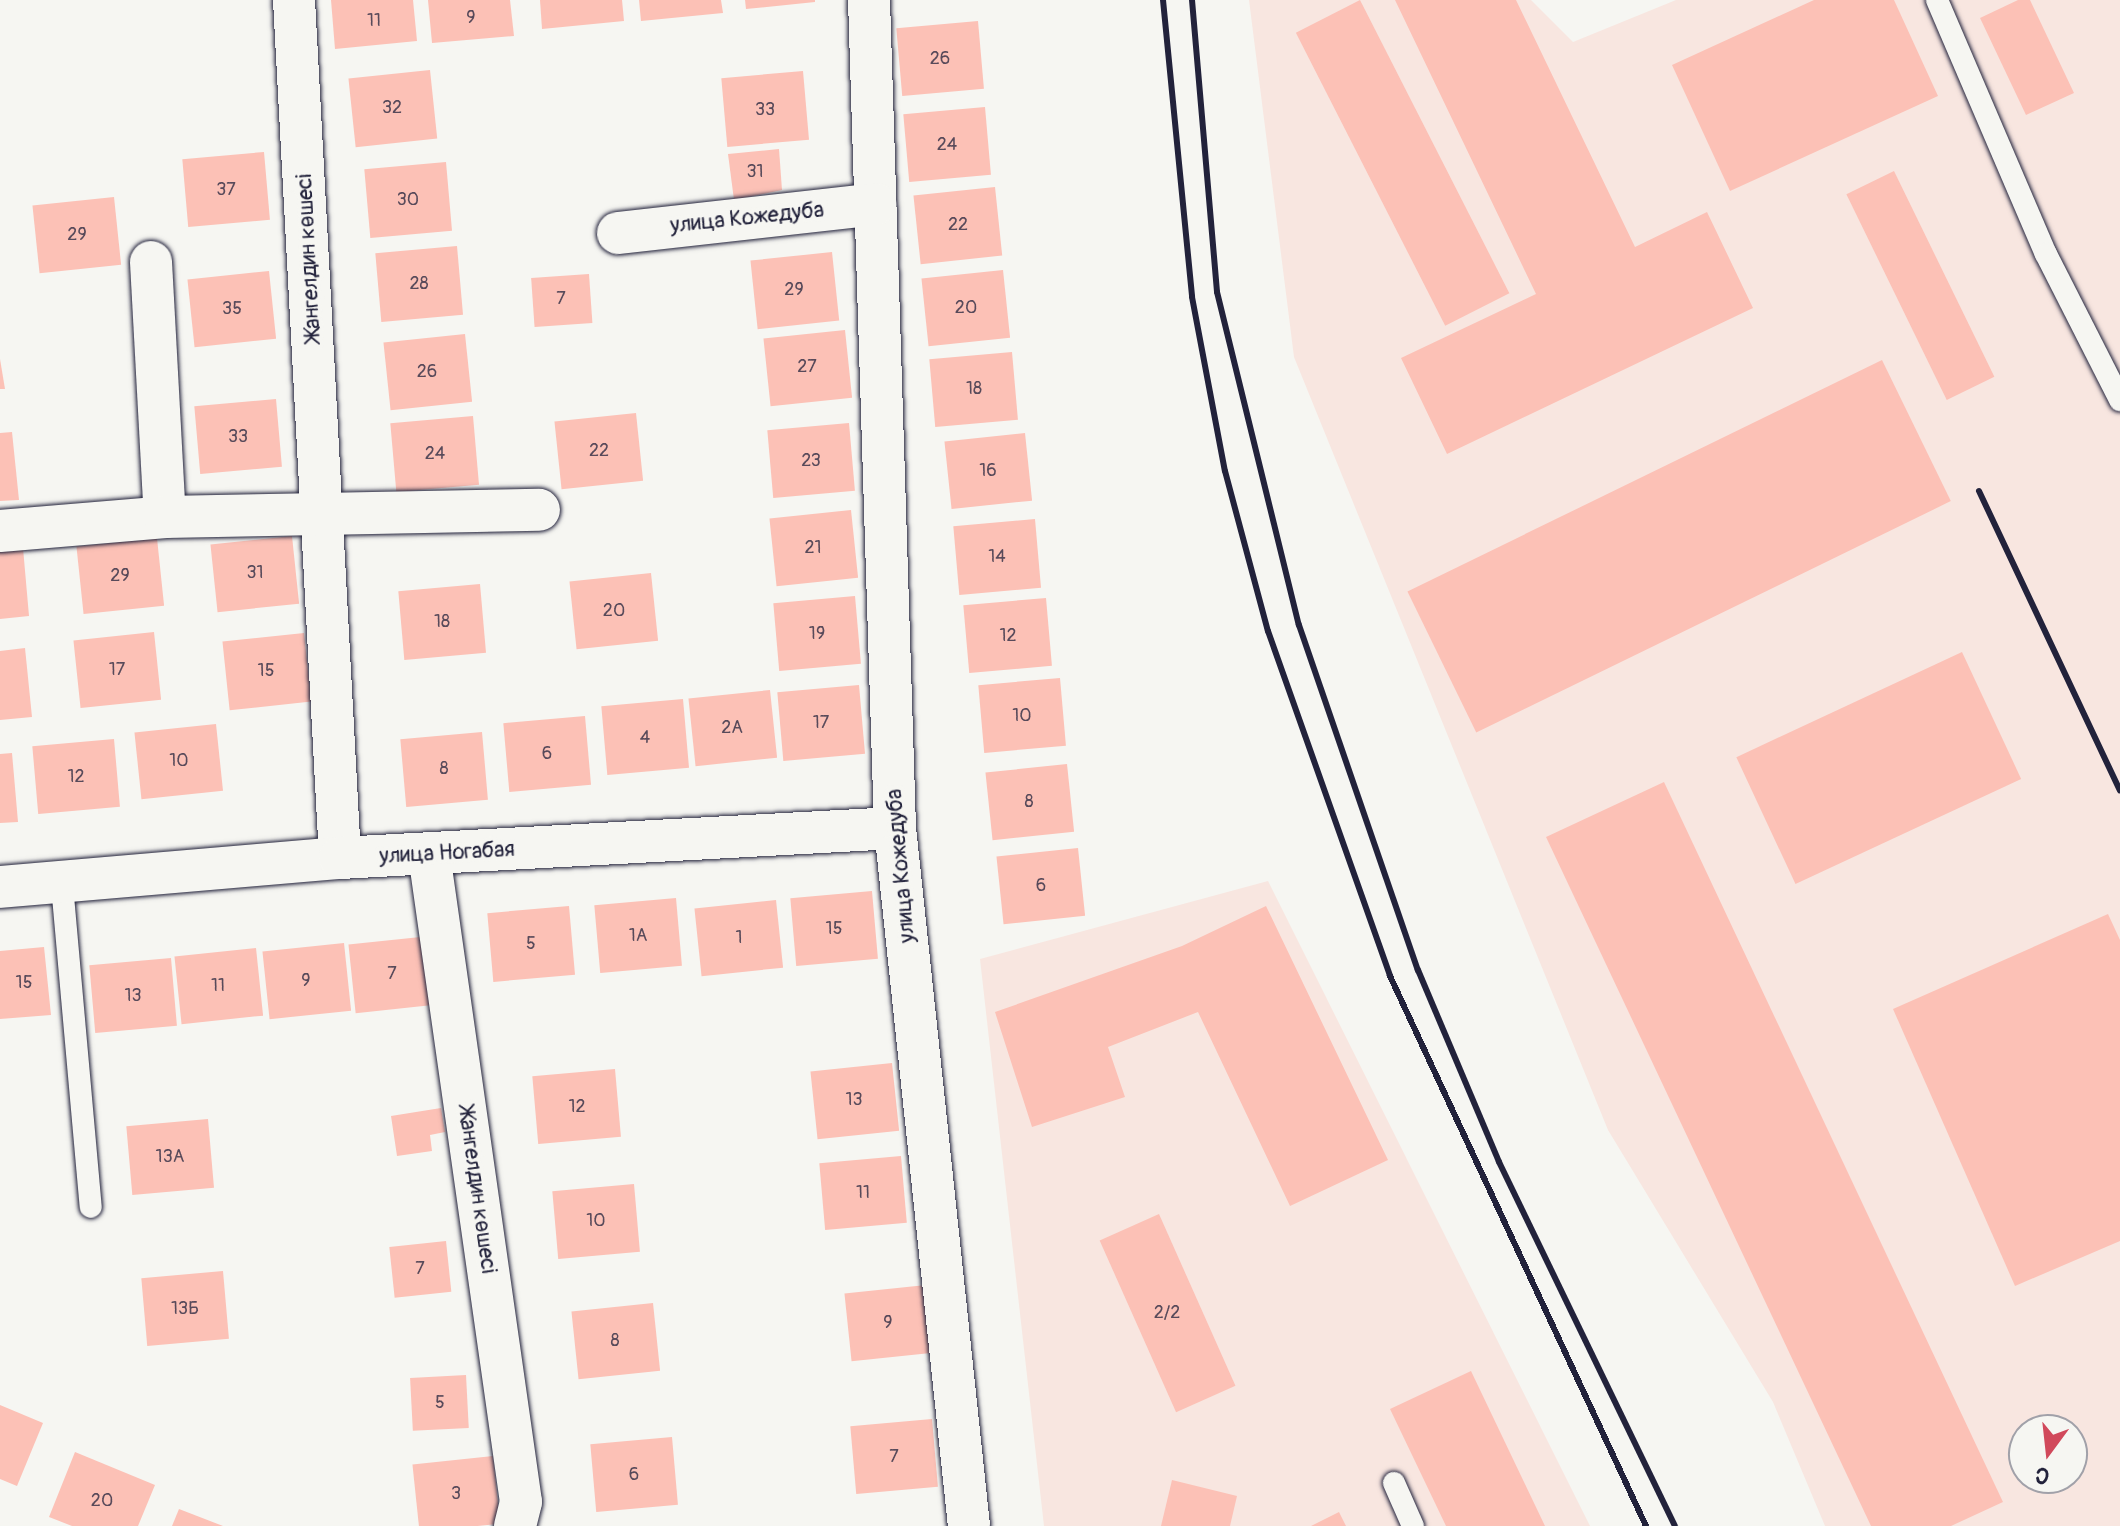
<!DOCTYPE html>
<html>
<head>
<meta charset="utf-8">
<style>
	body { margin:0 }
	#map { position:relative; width:2120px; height:1526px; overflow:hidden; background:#f6f6f2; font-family:Pangolin,sans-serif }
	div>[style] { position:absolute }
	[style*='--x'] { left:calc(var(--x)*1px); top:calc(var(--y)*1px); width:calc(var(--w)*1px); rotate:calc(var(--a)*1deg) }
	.built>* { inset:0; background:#f8e6e0 }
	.building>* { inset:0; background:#fcc1b6; transform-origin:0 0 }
	.roads { filter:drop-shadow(0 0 2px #22223b) drop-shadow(0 0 2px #22223b) }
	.lane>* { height:22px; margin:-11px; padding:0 11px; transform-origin:11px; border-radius:11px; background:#f6f6f2 }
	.street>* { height:42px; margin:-21px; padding:0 21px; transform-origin:21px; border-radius:21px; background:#f6f6f2 }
	.rail>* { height:6px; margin:-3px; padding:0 3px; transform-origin:3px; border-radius:3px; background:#22223b }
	span { translate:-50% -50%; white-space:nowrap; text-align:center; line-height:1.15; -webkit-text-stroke:8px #f6f6f2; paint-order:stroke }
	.number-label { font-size:18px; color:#584a5a }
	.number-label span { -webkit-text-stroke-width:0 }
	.street-label { font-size:22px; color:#22223b }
	.north { position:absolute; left:2008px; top:1414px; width:80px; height:80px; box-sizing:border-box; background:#f6f6f2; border:2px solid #a1a1a9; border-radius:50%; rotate:195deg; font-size:22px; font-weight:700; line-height:32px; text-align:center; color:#22223b }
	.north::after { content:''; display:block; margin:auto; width:28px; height:36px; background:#d1495b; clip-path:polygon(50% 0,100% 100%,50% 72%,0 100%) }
</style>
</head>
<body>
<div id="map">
	<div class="built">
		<i style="clip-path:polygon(evenodd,1249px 0,1531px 0,1573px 42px,1676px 0,2120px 0,2120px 1526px,1825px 1526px,1773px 1402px,1608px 1130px,1294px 357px,1249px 0,2024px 1430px,2072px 1430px,2072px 1478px,2024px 1478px,2024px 1430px)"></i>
		<i style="clip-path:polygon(1268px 881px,1590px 1526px,1044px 1526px,980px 959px)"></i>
	</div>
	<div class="building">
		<i style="clip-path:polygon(331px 0,413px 0,417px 41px,335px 49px)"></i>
		<i style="clip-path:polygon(428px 0,510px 0,514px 36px,432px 43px)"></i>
		<i style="clip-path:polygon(540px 0,622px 0,624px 21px,542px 29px)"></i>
		<i style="clip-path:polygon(639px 0,721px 0,723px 13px,641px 21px)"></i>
		<i style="clip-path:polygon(745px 0,815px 0,815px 2px,746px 9px)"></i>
		<i style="left:1360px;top:0;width:329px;height:72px;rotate:63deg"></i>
		<i style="clip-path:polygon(1395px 0,1516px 0,1635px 247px,1707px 212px,1753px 308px,1447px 454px,1401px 358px,1536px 294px)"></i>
		<i style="clip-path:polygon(1814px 0,1894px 0,1938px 96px,1730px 191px,1672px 65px)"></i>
		<i style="clip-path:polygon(2018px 0,2030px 0,2074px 93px,2026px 115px,1980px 18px)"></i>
		<i style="left:978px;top:21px;width:68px;height:82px;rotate:85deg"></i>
		<i style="left:430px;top:70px;width:69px;height:82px;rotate:84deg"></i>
		<i style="left:803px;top:71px;width:69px;height:82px;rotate:85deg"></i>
		<i style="left:985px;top:107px;width:68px;height:82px;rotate:85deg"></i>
		<i style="clip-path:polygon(779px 149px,782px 190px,734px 200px,728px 154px)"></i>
		<i style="left:264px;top:152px;width:68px;height:82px;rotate:85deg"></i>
		<i style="left:446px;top:162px;width:69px;height:82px;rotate:85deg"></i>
		<i style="left:1894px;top:171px;width:229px;height:53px;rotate:64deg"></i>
		<i style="left:995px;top:187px;width:69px;height:82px;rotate:84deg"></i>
		<i style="left:114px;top:197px;width:68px;height:82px;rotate:84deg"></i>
		<i style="left:457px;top:246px;width:69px;height:82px;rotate:85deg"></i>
		<i style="left:832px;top:252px;width:69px;height:82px;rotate:84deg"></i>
		<i style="left:1003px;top:270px;width:68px;height:82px;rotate:84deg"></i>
		<i style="left:269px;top:271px;width:68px;height:82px;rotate:84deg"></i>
		<i style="left:589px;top:274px;width:49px;height:58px;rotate:86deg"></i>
		<i style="left:845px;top:330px;width:68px;height:82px;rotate:84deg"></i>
		<i style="left:465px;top:334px;width:68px;height:82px;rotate:84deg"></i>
		<i style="left:1012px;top:352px;width:68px;height:83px;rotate:85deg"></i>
		<i style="clip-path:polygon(0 359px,5px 389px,0 389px)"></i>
		<i style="left:1882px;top:360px;width:157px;height:528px;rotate:64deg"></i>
		<i style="left:276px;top:399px;width:68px;height:82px;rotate:85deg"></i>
		<i style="left:636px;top:413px;width:68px;height:82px;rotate:84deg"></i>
		<i style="left:473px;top:416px;width:69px;height:83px;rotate:85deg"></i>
		<i style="left:849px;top:423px;width:68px;height:82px;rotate:85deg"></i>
		<i style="clip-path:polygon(12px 432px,19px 500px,0 501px,0 433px)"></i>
		<i style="left:1025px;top:433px;width:68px;height:81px;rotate:84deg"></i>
		<i style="left:851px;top:510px;width:68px;height:82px;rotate:84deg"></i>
		<i style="left:1035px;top:519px;width:69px;height:82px;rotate:85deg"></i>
		<i style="left:292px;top:536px;width:68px;height:82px;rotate:84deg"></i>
		<i style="left:157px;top:538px;width:68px;height:81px;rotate:84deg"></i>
		<i style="clip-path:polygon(23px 548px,29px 616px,0 619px,0 550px)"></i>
		<i style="left:651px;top:573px;width:68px;height:82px;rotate:84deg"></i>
		<i style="left:480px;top:584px;width:69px;height:82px;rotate:85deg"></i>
		<i style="left:855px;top:596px;width:68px;height:82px;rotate:85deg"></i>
		<i style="left:1046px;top:598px;width:68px;height:83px;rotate:85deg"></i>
		<i style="left:154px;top:632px;width:68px;height:81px;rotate:84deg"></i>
		<i style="left:304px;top:633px;width:69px;height:82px;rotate:84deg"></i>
		<i style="clip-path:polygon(25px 648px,32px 717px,0 720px,0 651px)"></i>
		<i style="left:1962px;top:652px;width:140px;height:249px;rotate:65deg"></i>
		<i style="left:1060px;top:678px;width:68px;height:82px;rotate:85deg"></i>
		<i style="left:859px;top:685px;width:69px;height:82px;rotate:85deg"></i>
		<i style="left:770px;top:690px;width:68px;height:82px;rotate:84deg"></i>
		<i style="left:683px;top:699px;width:69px;height:82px;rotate:85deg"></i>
		<i style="left:585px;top:716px;width:69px;height:82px;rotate:85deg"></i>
		<i style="left:216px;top:724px;width:67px;height:82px;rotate:84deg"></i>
		<i style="left:482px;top:732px;width:68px;height:82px;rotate:85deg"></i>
		<i style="left:114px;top:739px;width:68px;height:82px;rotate:85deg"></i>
		<i style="clip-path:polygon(12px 753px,18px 822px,0 823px,0 754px)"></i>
		<i style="left:1067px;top:764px;width:68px;height:82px;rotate:84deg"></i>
		<i style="clip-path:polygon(1664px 782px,2003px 1502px,1951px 1526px,1871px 1526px,1546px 837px)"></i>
		<i style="left:1078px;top:848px;width:68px;height:82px;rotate:84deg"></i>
		<i style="left:872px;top:891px;width:68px;height:82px;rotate:85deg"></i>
		<i style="left:676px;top:898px;width:68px;height:82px;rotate:85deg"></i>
		<i style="left:776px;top:900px;width:68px;height:82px;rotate:84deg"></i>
		<i style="left:569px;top:906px;width:69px;height:82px;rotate:85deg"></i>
		<i style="clip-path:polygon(1266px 906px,1388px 1160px,1290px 1206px,1198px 1012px,1108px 1047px,1125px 1097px,1032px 1127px,995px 1012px,1182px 946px)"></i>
		<i style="clip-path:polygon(2108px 914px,2120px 940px,2120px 1241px,2015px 1286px,1893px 1009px)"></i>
		<i style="left:430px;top:936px;width:69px;height:82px;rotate:84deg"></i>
		<i style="left:344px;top:943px;width:68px;height:82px;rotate:84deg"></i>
		<i style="clip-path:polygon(44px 947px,51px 1015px,0 1019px,0 951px)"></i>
		<i style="left:256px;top:948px;width:68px;height:82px;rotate:84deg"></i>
		<i style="left:171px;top:958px;width:68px;height:82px;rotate:85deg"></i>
		<i style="left:892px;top:1063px;width:68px;height:82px;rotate:84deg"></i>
		<i style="left:615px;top:1069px;width:68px;height:83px;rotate:85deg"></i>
		<i style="clip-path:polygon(441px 1108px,445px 1132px,430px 1135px,432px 1151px,397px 1156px,391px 1116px)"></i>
		<i style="left:208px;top:1119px;width:69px;height:82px;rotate:85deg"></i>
		<i style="left:901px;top:1156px;width:67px;height:82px;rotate:85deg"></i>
		<i style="left:634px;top:1184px;width:68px;height:82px;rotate:85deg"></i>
		<i style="left:1159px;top:1214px;width:188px;height:65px;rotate:66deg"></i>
		<i style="left:446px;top:1241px;width:51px;height:57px;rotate:84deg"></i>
		<i style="left:223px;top:1271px;width:68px;height:82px;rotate:85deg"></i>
		<i style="left:926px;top:1285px;width:68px;height:82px;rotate:84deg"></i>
		<i style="left:653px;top:1303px;width:68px;height:82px;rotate:84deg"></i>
		<i style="clip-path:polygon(1471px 1371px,1545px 1526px,1446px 1526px,1390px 1409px)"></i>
		<i style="left:466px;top:1375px;width:53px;height:56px;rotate:87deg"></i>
		<i style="clip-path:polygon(0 1405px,43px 1423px,17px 1486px,0 1479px)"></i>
		<i style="left:932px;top:1419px;width:68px;height:82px;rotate:85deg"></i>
		<i style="left:672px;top:1437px;width:68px;height:82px;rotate:85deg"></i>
		<i style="clip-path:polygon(75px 1452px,155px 1485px,138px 1526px,72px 1526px,49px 1517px)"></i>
		<i style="left:493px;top:1456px;width:68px;height:81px;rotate:84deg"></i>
		<i style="clip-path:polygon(1172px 1480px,1237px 1496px,1230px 1526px,1161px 1526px)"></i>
		<i style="clip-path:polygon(179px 1509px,223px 1526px,172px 1526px)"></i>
		<i style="clip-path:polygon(1339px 1512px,1346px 1526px,1311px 1526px)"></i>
	</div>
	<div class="roads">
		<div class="lane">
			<i style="--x:1937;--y:0;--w:276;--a:66.8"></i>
			<i style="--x:2046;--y:254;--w:164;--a:63.1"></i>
			<i style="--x:62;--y:885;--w:323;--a:84.9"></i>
			<i style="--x:1394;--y:1483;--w:47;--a:66.2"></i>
		</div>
		<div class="street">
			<i style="--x:294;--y:0;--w:859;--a:86.93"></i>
			<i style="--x:869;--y:0;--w:828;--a:88.2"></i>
			<i style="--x:895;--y:828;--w:702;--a:83.95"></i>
			<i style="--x:618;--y:233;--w:259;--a:-6.4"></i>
			<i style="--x:151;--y:262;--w:255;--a:86.9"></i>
			<i style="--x:0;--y:531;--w:166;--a:-4.8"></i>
			<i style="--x:165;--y:517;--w:374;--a:-1.1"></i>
			<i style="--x:429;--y:854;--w:654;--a:81.92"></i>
			<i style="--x:521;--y:1502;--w:25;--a:104"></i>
			<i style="--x:0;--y:887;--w:341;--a:-4.9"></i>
			<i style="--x:340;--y:858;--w:556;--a:-3.09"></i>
		</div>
	</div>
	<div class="rail">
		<i style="--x:1163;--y:0;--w:298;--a:84.4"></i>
		<i style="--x:1192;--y:297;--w:177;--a:79.3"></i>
		<i style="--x:1225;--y:471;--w:166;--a:75"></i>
		<i style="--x:1268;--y:631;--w:366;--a:70.5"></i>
		<i style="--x:1390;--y:976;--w:607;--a:65.04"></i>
		<i style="--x:1192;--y:0;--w:293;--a:85.1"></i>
		<i style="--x:1217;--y:292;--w:343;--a:76.2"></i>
		<i style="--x:1299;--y:625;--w:365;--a:71"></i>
		<i style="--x:1418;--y:970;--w:208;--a:67.1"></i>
		<i style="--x:1499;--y:1162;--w:404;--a:64.2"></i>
		<i style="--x:1979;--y:491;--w:331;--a:64.8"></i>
	</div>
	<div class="number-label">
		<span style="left:471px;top:18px">9</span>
		<span style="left:374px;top:21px">11</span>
		<span style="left:940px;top:59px">26</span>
		<span style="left:392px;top:108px">32</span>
		<span style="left:765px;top:110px">33</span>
		<span style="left:947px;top:145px">24</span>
		<span style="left:755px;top:172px">31</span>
		<span style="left:226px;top:190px">37</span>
		<span style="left:408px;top:200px">30</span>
		<span style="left:958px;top:225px">22</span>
		<span style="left:77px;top:235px">29</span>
		<span style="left:419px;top:284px">28</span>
		<span style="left:794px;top:290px">29</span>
		<span style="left:561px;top:299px">7</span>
		<span style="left:966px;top:308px">20</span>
		<span style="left:232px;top:309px">35</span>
		<span style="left:807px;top:367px">27</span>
		<span style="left:427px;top:372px">26</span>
		<span style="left:974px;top:389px">18</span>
		<span style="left:238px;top:437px">33</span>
		<span style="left:599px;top:451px">22</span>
		<span style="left:435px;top:454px">24</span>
		<span style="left:811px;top:461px">23</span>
		<span style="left:988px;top:471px">16</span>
		<span style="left:813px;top:548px">21</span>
		<span style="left:997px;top:557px">14</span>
		<span style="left:255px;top:573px">31</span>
		<span style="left:120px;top:576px">29</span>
		<span style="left:614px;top:611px">20</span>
		<span style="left:442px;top:622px">18</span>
		<span style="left:817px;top:634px">19</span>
		<span style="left:1008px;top:636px">12</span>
		<span style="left:117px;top:670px">17</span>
		<span style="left:266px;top:671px">15</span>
		<span style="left:1022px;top:716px">10</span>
		<span style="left:821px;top:723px">17</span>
		<span style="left:732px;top:728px">2А</span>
		<span style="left:645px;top:738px">4</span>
		<span style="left:547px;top:754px">6</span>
		<span style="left:179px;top:761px">10</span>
		<span style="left:444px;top:769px">8</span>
		<span style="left:76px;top:777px">12</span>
		<span style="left:1029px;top:802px">8</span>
		<span style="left:1041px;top:886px">6</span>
		<span style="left:834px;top:929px">15</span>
		<span style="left:638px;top:936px">1А</span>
		<span style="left:739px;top:938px">1</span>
		<span style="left:531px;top:944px">5</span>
		<span style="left:392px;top:974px">7</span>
		<span style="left:306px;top:981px">9</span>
		<span style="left:24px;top:983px">15</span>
		<span style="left:218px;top:986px">11</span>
		<span style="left:133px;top:996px">13</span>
		<span style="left:854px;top:1100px">13</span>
		<span style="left:577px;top:1107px">12</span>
		<span style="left:170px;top:1157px">13А</span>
		<span style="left:863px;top:1193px">11</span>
		<span style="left:596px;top:1221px">10</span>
		<span style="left:420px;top:1269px">7</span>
		<span style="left:185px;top:1309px">13Б</span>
		<span style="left:1167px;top:1313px">2/2</span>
		<span style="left:888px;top:1323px">9</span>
		<span style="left:615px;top:1341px">8</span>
		<span style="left:440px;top:1403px">5</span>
		<span style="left:894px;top:1457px">7</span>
		<span style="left:634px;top:1475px">6</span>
		<span style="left:456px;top:1494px">3</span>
		<span style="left:102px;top:1501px">20</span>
	</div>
	<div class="street-label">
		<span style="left:747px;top:218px;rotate:-6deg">улица Кожедуба</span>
		<span style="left:309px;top:258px;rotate:-93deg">Жангелдин көшесі</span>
		<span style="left:447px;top:853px;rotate:-3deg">улица Ногабая</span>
		<span style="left:901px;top:866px;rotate:-95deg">улица Кожедуба</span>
		<span style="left:477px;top:1190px;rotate:82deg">Жангелдин көшесі</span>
	</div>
	<div class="north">С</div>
</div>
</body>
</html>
